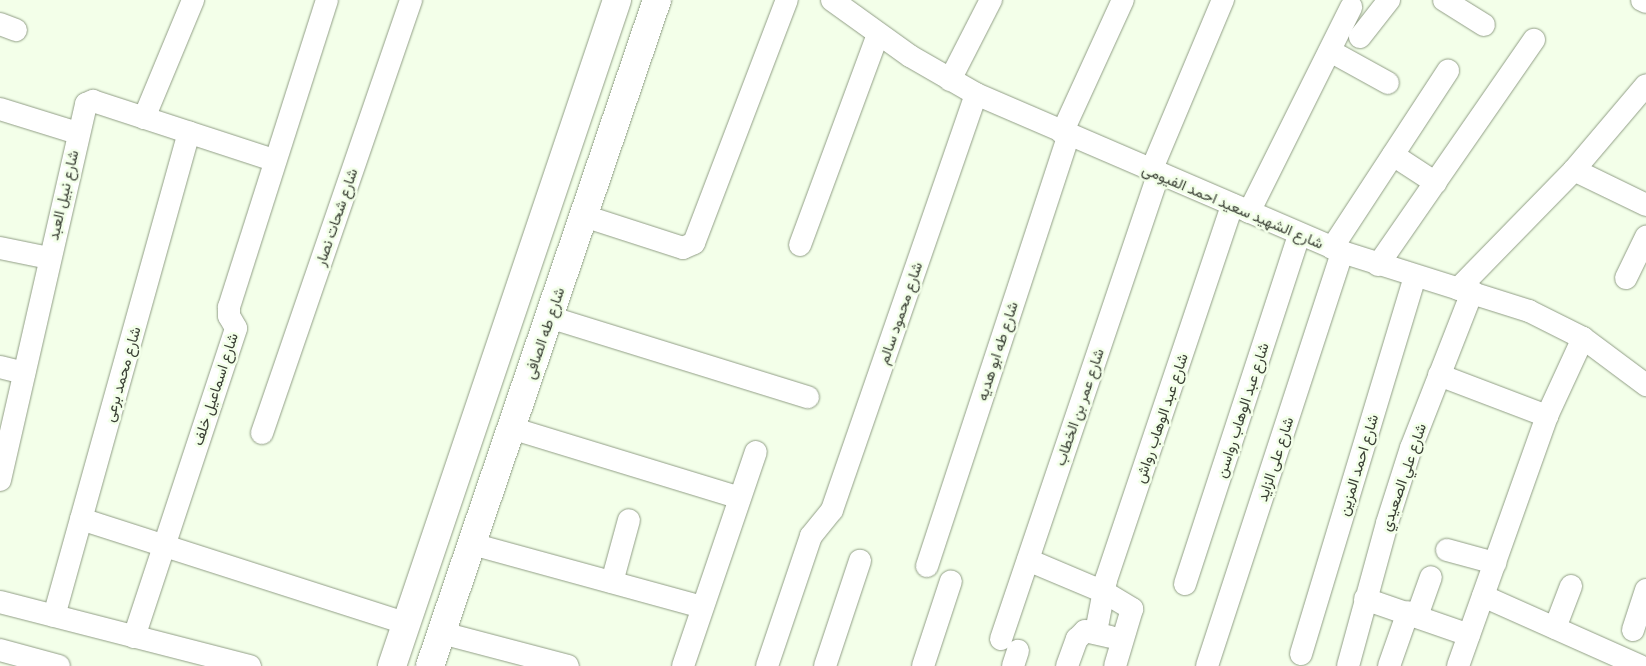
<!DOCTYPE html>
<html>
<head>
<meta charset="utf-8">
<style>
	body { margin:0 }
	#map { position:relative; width:1646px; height:666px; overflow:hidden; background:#f3ffe9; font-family:"Exo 2",Vazirmatn,sans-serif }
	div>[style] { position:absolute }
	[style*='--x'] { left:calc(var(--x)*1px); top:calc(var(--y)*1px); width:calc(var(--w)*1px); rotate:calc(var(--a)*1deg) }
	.roads { filter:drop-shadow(0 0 1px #919e86) drop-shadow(0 0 1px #919e86) }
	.minor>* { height:22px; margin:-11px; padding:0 11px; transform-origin:11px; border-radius:11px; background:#fff }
	.tertiary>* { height:28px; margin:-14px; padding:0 14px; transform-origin:14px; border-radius:14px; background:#fff }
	span { translate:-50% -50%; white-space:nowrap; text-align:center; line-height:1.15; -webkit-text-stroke:5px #f3ffe9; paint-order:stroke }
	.street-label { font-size:15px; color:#393f34 }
</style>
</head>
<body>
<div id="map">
	<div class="roads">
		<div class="minor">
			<i style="--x:832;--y:0;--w:96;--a:35.7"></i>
			<i style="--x:910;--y:56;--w:76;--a:29.9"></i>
			<i style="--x:976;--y:94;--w:399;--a:23.3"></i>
			<i style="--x:1342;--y:252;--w:196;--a:17.5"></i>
			<i style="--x:1529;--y:311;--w:60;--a:26.6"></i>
			<i style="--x:1583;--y:338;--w:79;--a:36.7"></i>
			<i style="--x:1444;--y:0;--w:47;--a:32"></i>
			<i style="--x:1642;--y:0;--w:4;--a:27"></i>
			<i style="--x:0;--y:24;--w:17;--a:21"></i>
			<i style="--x:1360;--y:37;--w:47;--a:-51.9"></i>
			<i style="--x:1330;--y:51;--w:66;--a:28.9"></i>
			<i style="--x:950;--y:80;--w:90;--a:-62.9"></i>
			<i style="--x:0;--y:109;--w:81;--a:17.3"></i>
			<i style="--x:144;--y:118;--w:128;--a:-67.4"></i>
			<i style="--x:1062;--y:133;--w:146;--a:-65.4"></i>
			<i style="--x:1393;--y:155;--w:51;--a:33.1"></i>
			<i style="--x:1574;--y:170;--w:80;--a:25.9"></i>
			<i style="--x:1151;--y:171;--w:186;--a:-67.2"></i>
			<i style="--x:1249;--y:212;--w:229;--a:-63.5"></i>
			<i style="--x:584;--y:216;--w:104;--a:17.9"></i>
			<i style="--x:683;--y:248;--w:12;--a:-24"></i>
			<i style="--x:694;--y:243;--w:260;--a:-69.1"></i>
			<i style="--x:800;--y:245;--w:225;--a:-69.7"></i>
			<i style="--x:0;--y:248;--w:50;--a:11.5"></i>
			<i style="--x:1332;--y:248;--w:212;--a:-56.8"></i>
			<i style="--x:1378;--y:265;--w:274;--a:-55.3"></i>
			<i style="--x:1626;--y:278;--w:46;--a:-64"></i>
			<i style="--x:1458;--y:289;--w:166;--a:-45.7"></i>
			<i style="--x:1574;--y:170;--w:111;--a:-49.7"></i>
			<i style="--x:549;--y:317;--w:271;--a:17.2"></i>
			<i style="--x:0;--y:367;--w:25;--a:14"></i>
			<i style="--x:1439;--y:375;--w:116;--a:20.8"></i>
			<i style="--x:511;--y:428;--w:239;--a:17"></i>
			<i style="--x:262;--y:433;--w:458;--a:-71"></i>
			<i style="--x:0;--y:480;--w:386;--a:-77.1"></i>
			<i style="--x:86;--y:104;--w:8;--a:-23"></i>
			<i style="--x:93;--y:101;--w:190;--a:18.1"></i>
			<i style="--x:81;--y:519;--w:343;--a:17.8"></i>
			<i style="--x:472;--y:544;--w:239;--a:15.3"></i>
			<i style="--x:1447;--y:550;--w:50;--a:15.2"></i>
			<i style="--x:1028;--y:560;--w:82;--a:22.8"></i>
			<i style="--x:1104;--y:592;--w:33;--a:31"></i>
			<i style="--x:1132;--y:609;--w:59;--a:106.6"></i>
			<i style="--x:927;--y:566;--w:453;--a:-71.8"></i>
			<i style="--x:612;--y:582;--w:64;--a:-74.7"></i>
			<i style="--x:1185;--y:584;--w:367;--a:-71.9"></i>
			<i style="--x:1483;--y:596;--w:172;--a:24"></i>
			<i style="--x:1365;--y:599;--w:110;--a:19.1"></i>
			<i style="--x:0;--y:602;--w:258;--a:14.4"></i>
			<i style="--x:54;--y:616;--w:502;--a:-74.41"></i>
			<i style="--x:1417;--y:616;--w:41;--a:-70.3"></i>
			<i style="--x:1555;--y:628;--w:45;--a:-69.1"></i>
			<i style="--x:1633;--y:630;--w:42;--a:-72"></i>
			<i style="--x:1096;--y:632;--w:53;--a:-79.1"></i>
			<i style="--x:1106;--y:580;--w:396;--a:-71.4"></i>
			<i style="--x:442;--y:633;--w:130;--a:14.7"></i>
			<i style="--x:134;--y:637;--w:325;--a:-71.7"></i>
			<i style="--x:236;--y:328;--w:14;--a:-120"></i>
			<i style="--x:229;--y:316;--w:9;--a:-90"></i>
			<i style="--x:229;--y:307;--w:322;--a:-72.3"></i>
			<i style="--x:1001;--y:639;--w:491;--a:-71.3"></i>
			<i style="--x:0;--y:650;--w:61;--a:15.2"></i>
			<i style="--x:1301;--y:654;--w:394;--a:-73.2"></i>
			<i style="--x:683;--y:666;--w:226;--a:-71.2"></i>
			<i style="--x:767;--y:666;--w:137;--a:-71.3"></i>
			<i style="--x:811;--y:536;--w:33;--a:-51"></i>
			<i style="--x:832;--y:510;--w:440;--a:-70.9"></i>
			<i style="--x:825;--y:666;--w:111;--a:-71.6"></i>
			<i style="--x:923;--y:666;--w:89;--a:-71.8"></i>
			<i style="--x:1013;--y:666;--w:16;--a:-72"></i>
			<i style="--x:1067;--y:666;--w:29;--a:-70"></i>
			<i style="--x:1077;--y:639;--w:11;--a:-45"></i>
			<i style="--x:1085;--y:631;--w:26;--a:13"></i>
			<i style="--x:1207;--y:666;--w:435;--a:-71.9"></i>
			<i style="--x:1348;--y:666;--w:148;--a:-74.7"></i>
			<i style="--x:1387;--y:523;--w:79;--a:-72.3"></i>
			<i style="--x:1411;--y:448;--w:168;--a:-68.6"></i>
			<i style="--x:1389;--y:666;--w:57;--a:-70.6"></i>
			<i style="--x:1458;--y:666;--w:265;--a:-70.4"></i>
			<i style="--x:1547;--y:416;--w:86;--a:-65.2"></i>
		</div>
		<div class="tertiary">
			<i style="--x:392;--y:666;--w:703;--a:-71.33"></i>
			<i style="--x:430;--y:666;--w:704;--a:-71.18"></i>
		</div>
	</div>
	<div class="street-label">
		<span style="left:63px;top:195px;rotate:-77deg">شارع نبيل العبد</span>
		<span style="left:1233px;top:206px;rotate:23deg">شارع الشهيد سعيد احمد الفيومى</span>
		<span style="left:336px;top:217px;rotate:-71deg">شارع شحات نصار</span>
		<span style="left:900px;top:313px;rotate:-71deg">شارع محمود سالم</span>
		<span style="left:544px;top:333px;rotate:-71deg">شارع طه الصافى</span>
		<span style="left:997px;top:351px;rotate:-72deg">شارع طه ابو هديه</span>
		<span style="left:122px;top:374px;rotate:-74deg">شارع محمد برعى</span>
		<span style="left:215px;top:389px;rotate:-72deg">شارع اسماعيل خلف</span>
		<span style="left:1079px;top:407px;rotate:-71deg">شارع عمر بن الخطاب</span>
		<span style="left:1242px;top:410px;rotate:-72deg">شارع عبد الوهاب رواسن</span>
		<span style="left:1161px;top:418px;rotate:-71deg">شارع عبد الوهاب رواش</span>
		<span style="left:1275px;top:459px;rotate:-72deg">شارع على الزايد</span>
		<span style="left:1358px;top:465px;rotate:-73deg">شارع احمد المزين</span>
		<span style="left:1403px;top:477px;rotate:-71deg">شارع علي الصعيدي</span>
	</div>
</div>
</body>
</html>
